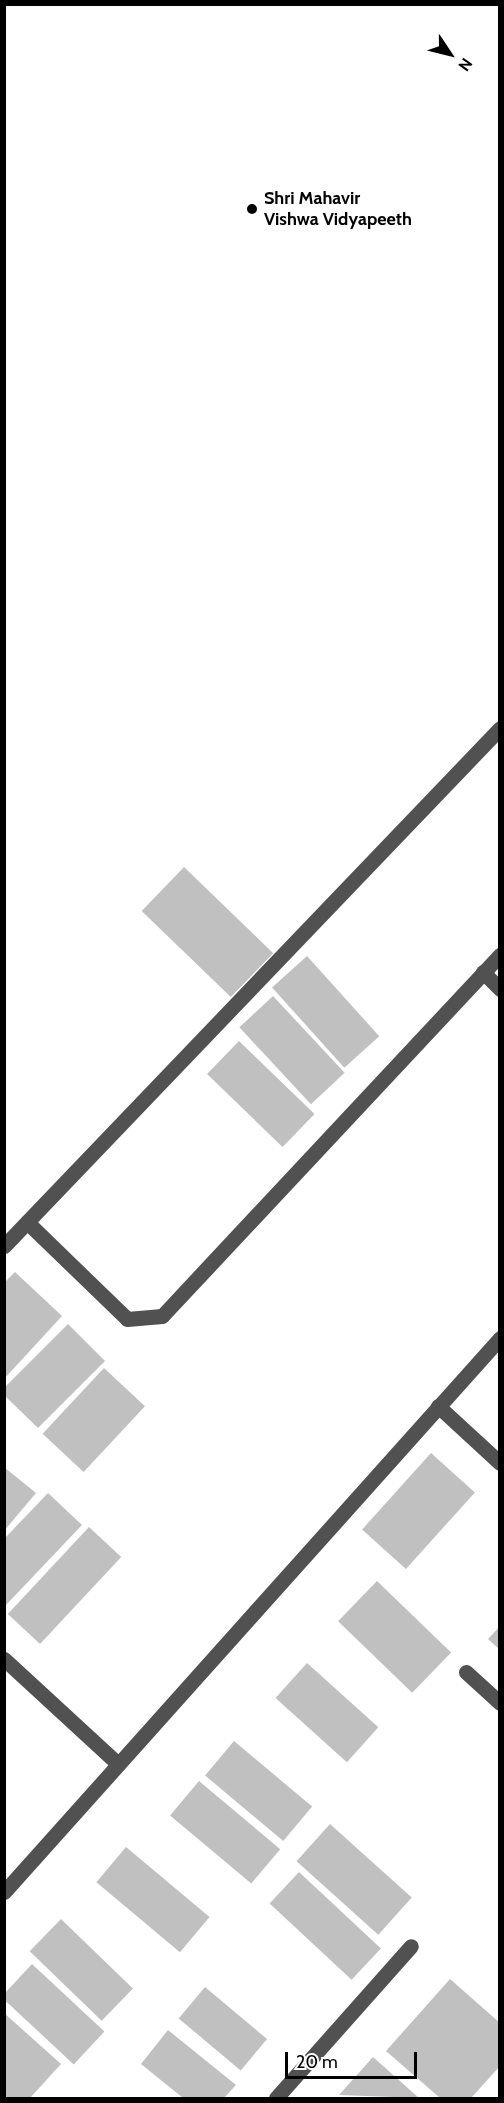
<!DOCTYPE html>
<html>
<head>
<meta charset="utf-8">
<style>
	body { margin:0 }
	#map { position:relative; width:504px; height:2103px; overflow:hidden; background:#fff; font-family:Cabin,sans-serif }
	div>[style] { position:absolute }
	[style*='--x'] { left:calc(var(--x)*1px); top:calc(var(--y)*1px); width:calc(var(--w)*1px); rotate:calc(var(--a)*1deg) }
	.building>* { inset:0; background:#c0c0c0; transform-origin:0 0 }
	.minor>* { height:15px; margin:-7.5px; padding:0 7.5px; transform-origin:7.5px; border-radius:7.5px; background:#515151 }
	.dots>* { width:16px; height:16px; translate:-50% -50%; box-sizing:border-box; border:3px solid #fff; border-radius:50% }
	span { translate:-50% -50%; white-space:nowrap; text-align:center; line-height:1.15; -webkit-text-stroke:4.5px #fff; paint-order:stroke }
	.poi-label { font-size:18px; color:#000; font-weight:700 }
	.left { translate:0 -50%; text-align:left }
	.frame { position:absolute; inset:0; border:6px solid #000; pointer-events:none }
	.north { position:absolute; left:420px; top:24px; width:60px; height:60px; -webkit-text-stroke:4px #fff; paint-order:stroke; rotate:125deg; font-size:16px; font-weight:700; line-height:24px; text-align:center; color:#000 }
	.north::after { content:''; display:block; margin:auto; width:21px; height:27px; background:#000; clip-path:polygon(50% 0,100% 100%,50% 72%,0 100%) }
	.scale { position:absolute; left:285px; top:2052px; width:132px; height:27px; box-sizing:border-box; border:3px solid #000; border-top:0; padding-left:8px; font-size:18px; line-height:21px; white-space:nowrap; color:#000; -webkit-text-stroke:4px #fff; paint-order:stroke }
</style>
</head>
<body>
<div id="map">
	<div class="building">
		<i style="left:184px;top:867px;width:124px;height:61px;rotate:44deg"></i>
		<i style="left:307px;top:956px;width:108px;height:47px;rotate:48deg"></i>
		<i style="left:273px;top:996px;width:105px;height:46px;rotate:47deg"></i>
		<i style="left:239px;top:1041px;width:105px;height:46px;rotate:44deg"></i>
		<i style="clip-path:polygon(15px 1272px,62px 1316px,4px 1379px,4px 1283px)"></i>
		<i style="clip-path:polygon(68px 1324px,105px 1361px,38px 1428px,4px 1395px,4px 1388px)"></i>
		<i style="left:104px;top:1368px;width:56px;height:90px;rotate:43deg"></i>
		<i style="left:431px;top:1453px;width:59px;height:103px;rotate:42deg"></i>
		<i style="clip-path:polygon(4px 1467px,36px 1493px,4px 1531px)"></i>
		<i style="clip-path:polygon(48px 1493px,82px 1525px,6px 1605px,4px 1539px)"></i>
		<i style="left:89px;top:1527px;width:44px;height:119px;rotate:43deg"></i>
		<i style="left:377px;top:1581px;width:103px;height:56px;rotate:44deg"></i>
		<i style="clip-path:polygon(500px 1626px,500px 1650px,488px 1639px)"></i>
		<i style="left:307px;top:1663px;width:96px;height:47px;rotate:42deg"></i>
		<i style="left:234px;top:1741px;width:102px;height:45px;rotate:40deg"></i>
		<i style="left:199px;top:1781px;width:106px;height:45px;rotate:40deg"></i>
		<i style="left:330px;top:1824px;width:110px;height:50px;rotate:42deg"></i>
		<i style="left:126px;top:1847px;width:109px;height:46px;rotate:40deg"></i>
		<i style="left:299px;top:1872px;width:112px;height:43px;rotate:43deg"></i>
		<i style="left:61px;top:1919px;width:100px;height:45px;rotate:44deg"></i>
		<i style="left:32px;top:1964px;width:99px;height:45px;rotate:43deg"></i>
		<i style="clip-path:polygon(450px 1979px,500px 2023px,500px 2066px,471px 2098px,440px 2098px,386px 2051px)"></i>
		<i style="left:205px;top:1987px;width:81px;height:41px;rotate:40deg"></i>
		<i style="clip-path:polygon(4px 2013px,61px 2064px,30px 2098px,4px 2098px)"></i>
		<i style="clip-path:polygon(168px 2030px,236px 2085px,224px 2098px,183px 2098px,141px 2064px)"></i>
		<i style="clip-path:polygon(373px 2057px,419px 2098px,339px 2095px)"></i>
	</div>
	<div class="minor">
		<i style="--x:483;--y:972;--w:24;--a:45"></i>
		<i style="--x:27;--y:1222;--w:139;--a:44.1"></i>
		<i style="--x:127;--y:1319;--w:35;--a:-5"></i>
		<i style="--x:162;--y:1316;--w:495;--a:-46.9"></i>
		<i style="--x:4;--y:1246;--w:717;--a:-46.24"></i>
		<i style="--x:438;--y:1406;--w:84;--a:42.6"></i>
		<i style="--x:4;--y:1659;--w:155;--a:42.6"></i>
		<i style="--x:466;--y:1672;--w:46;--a:42.4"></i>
		<i style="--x:4;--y:1892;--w:744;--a:-48.16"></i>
		<i style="--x:276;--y:2098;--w:203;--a:-48.4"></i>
	</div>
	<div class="dots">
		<i style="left:252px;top:209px;background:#000"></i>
	</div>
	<div class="poi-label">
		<span class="left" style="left:264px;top:209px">Shri Mahavir<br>Vishwa Vidyapeeth</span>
	</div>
	<div class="frame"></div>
	<div class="north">N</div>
	<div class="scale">20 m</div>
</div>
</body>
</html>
